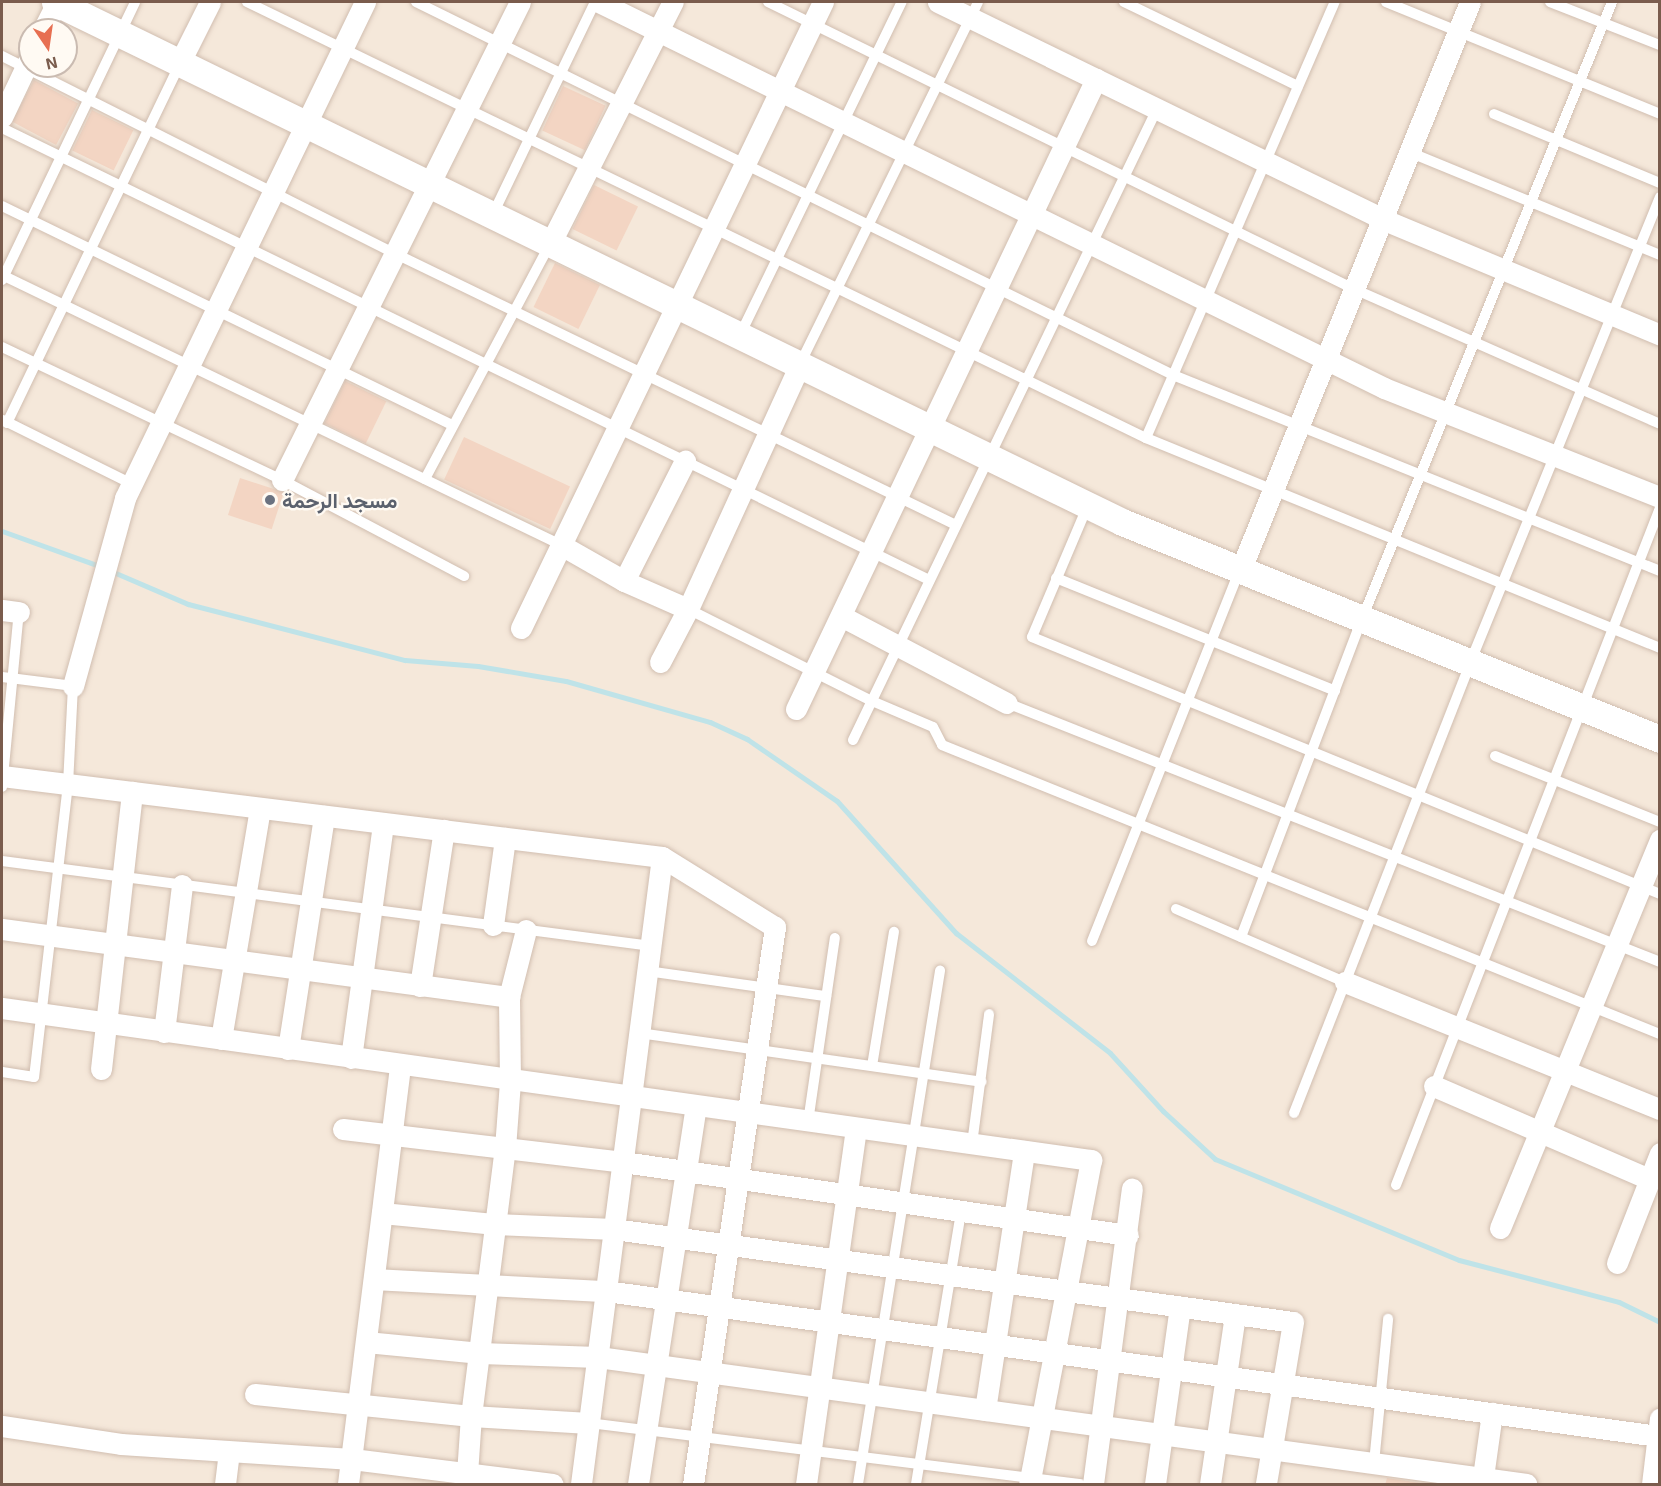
<!DOCTYPE html>
<html>
<head>
<meta charset="utf-8">
<style>
	body { margin:0 }
	#map { position:relative; width:1661px; height:1486px; overflow:hidden; background:#fdf6ec; font-family:"Exo 2",Vazirmatn,sans-serif }
	div>[style] { position:absolute }
	[style*='--x'] { left:calc(var(--x)*1px); top:calc(var(--y)*1px); width:calc(var(--w)*1px); rotate:calc(var(--a)*1deg) }
	.residential>* { inset:0; background:#f5e8da }
	.stream>* { height:5px; margin:-2.5px; padding:0 2.5px; transform-origin:2.5px; border-radius:2.5px; background:#bfe3e8 }
	.building>* { inset:0; background:#f3d5c3; transform-origin:0 0 }
	.roads { filter:drop-shadow(0 0 2px #d1beb0) drop-shadow(0 0 2px #d1beb0) }
	.service>* { height:10px; margin:-5px; padding:0 5px; transform-origin:5px; border-radius:5px; background:#fff }
	.minor>* { height:21px; margin:-10.5px; padding:0 10.5px; transform-origin:10.5px; border-radius:10.5px; background:#fff }
	.tertiary>* { height:27px; margin:-13.5px; padding:0 13.5px; transform-origin:13.5px; border-radius:13.5px; background:#fff }
	.dots>* { width:16px; height:16px; translate:-50% -50%; box-sizing:border-box; border:3px solid #fffaf3; border-radius:50% }
	span { translate:-50% -50%; white-space:nowrap; text-align:center; line-height:1.15; -webkit-text-stroke:4.5px #fffaf3; paint-order:stroke }
	.worship-label { font-size:21px; color:#5b616d; font-weight:700 }
	.left { translate:0 -50%; text-align:left }
	.frame { position:absolute; inset:0; border:3px solid #7a5c4d; pointer-events:none }
	.north { position:absolute; left:18px; top:18px; width:60px; height:60px; box-sizing:border-box; background:#fffaf3; border:2px solid #cabbb1; border-radius:50%; rotate:167deg; font-size:16px; font-weight:700; line-height:24px; text-align:center; color:#7a5c4d }
	.north::after { content:''; display:block; margin:auto; width:21px; height:27px; background:#e76f51; clip-path:polygon(50% 0,100% 100%,50% 72%,0 100%) }
</style>
</head>
<body>
<div id="map">
	<div class="residential">
		<i style="clip-path:polygon(evenodd,2px 2px,1659px 2px,1659px 1484px,2px 1484px,2px 2px,30px 30px,66px 30px,66px 66px,30px 66px,30px 30px)"></i>
	</div>
	<div class="stream">
		<i style="--x:2;--y:531;--w:106;--a:19.8"></i>
		<i style="--x:111;--y:571;--w:84;--a:23.2"></i>
		<i style="--x:188;--y:604;--w:224;--a:14.5"></i>
		<i style="--x:405;--y:660;--w:73;--a:4.7"></i>
		<i style="--x:478;--y:666;--w:89;--a:9.7"></i>
		<i style="--x:566;--y:681;--w:150;--a:15.9"></i>
		<i style="--x:710;--y:722;--w:41;--a:24.7"></i>
		<i style="--x:747;--y:739;--w:109;--a:34.6"></i>
		<i style="--x:837;--y:801;--w:178;--a:48"></i>
		<i style="--x:956;--y:933;--w:195;--a:37.9"></i>
		<i style="--x:1110;--y:1053;--w:79;--a:47.6"></i>
		<i style="--x:1163;--y:1111;--w:71;--a:42.7"></i>
		<i style="--x:1215;--y:1159;--w:264;--a:22.5"></i>
		<i style="--x:1459;--y:1260;--w:165;--a:14.7"></i>
		<i style="--x:1619;--y:1302;--w:46;--a:26"></i>
	</div>
	<div class="building">
		<i style="left:34px;top:80px;width:50px;height:47px;rotate:28deg"></i>
		<i style="left:563px;top:86px;width:47px;height:49px;rotate:25deg"></i>
		<i style="left:92px;top:110px;width:46px;height:45px;rotate:26deg"></i>
		<i style="left:594px;top:185px;width:49px;height:49px;rotate:26deg"></i>
		<i style="left:555px;top:263px;width:50px;height:49px;rotate:26deg"></i>
		<i style="left:345px;top:381px;width:46px;height:47px;rotate:26deg"></i>
		<i style="left:464px;top:437px;width:117px;height:47px;rotate:25deg"></i>
		<i style="left:240px;top:478px;width:46px;height:39px;rotate:18deg"></i>
		<i style="clip-path:polygon(1387px 1478px,1428px 1484px,1428px 1485px,1385px 1485px)"></i>
	</div>
	<div class="roads">
		<div class="service">
			<i style="--x:247;--y:2;--w:999;--a:25.87"></i>
			<i style="--x:1146;--y:438;--w:555;--a:22.22"></i>
			<i style="--x:416;--y:2;--w:844;--a:26.23"></i>
			<i style="--x:1173;--y:375;--w:525;--a:21.92"></i>
			<i style="--x:768;--y:2;--w:653;--a:26.09"></i>
			<i style="--x:1354;--y:289;--w:334;--a:23.8"></i>
			<i style="--x:1124;--y:2;--w:193;--a:25.8"></i>
			<i style="--x:1386;--y:2;--w:296;--a:22.2"></i>
			<i style="--x:1550;--y:2;--w:118;--a:21.4"></i>
			<i style="--x:2;--y:56;--w:441;--a:26.7"></i>
			<i style="--x:396;--y:254;--w:622;--a:25.82"></i>
			<i style="--x:1494;--y:114;--w:180;--a:22.6"></i>
			<i style="--x:2;--y:128;--w:1031;--a:25.99"></i>
			<i style="--x:1409;--y:152;--w:271;--a:22.3"></i>
			<i style="--x:2;--y:206;--w:500;--a:25.95"></i>
			<i style="--x:493;--y:214;--w:235;--a:-64.3"></i>
			<i style="--x:2;--y:275;--w:621;--a:25.78"></i>
			<i style="--x:2;--y:280;--w:308;--a:-64.4"></i>
			<i style="--x:740;--y:335;--w:370;--a:-64.1"></i>
			<i style="--x:2;--y:347;--w:310;--a:25.4"></i>
			<i style="--x:282;--y:480;--w:206;--a:27.8"></i>
			<i style="--x:800;--y:364;--w:403;--a:-63.8"></i>
			<i style="--x:3;--y:420;--w:144;--a:26.4"></i>
			<i style="--x:7;--y:423;--w:399;--a:-64.3"></i>
			<i style="--x:1146;--y:438;--w:475;--a:-66.6"></i>
			<i style="--x:425;--y:479;--w:268;--a:-62"></i>
			<i style="--x:1088;--y:505;--w:143;--a:113"></i>
			<i style="--x:1032;--y:637;--w:679;--a:22.26"></i>
			<i style="--x:1056;--y:578;--w:301;--a:22"></i>
			<i style="--x:688;--y:609;--w:206;--a:26.6"></i>
			<i style="--x:872;--y:701;--w:66;--a:23.1"></i>
			<i style="--x:933;--y:727;--w:20;--a:63"></i>
			<i style="--x:942;--y:745;--w:774;--a:21.93"></i>
			<i style="--x:2;--y:677;--w:72;--a:7.2"></i>
			<i style="--x:73;--y:686;--w:98;--a:92.9"></i>
			<i style="--x:68;--y:784;--w:295;--a:96.6"></i>
			<i style="--x:34;--y:1077;--w:32;--a:-171"></i>
			<i style="--x:1007;--y:703;--w:702;--a:21.63"></i>
			<i style="--x:853;--y:740;--w:700;--a:-64.28"></i>
			<i style="--x:1495;--y:756;--w:178;--a:21.8"></i>
			<i style="--x:2;--y:787;--w:176;--a:-84.5"></i>
			<i style="--x:2;--y:861;--w:655;--a:7.46"></i>
			<i style="--x:1176;--y:909;--w:184;--a:23.4"></i>
			<i style="--x:1241;--y:937;--w:340;--a:-69.2"></i>
			<i style="--x:1362;--y:619;--w:666;--a:-67.94"></i>
			<i style="--x:1092;--y:941;--w:399;--a:-68.3"></i>
			<i style="--x:647;--y:971;--w:181;--a:8"></i>
			<i style="--x:639;--y:1033;--w:346;--a:8.1"></i>
			<i style="--x:872;--y:1066;--w:136;--a:-80.7"></i>
			<i style="--x:1294;--y:1113;--w:483;--a:-68.6"></i>
			<i style="--x:1470;--y:663;--w:503;--a:-67.82"></i>
			<i style="--x:808;--y:1122;--w:186;--a:-81.7"></i>
			<i style="--x:972;--y:1144;--w:131;--a:-82.5"></i>
			<i style="--x:1396;--y:1185;--w:727;--a:-68.7"></i>
			<i style="--x:589;--y:1423;--w:495;--a:7.1"></i>
			<i style="--x:1374;--y:1463;--w:145;--a:-84.4"></i>
			<i style="--x:858;--y:1484;--w:520;--a:-80.92"></i>
			<i style="--x:916;--y:1484;--w:277;--a:-80.6"></i>
		</div>
		<div class="minor">
			<i style="--x:599;--y:2;--w:875;--a:26.18"></i>
			<i style="--x:1384;--y:388;--w:297;--a:21.6"></i>
			<i style="--x:938;--y:2;--w:494;--a:26"></i>
			<i style="--x:1382;--y:219;--w:301;--a:22.6"></i>
			<i style="--x:43;--y:30;--w:31;--a:-63"></i>
			<i style="--x:181;--y:60;--w:65;--a:-63.4"></i>
			<i style="--x:2;--y:117;--w:65;--a:-64.6"></i>
			<i style="--x:551;--y:242;--w:269;--a:-63.1"></i>
			<i style="--x:282;--y:480;--w:534;--a:-63.53"></i>
			<i style="--x:561;--y:545;--w:73;--a:29.7"></i>
			<i style="--x:624;--y:581;--w:70;--a:23.6"></i>
			<i style="--x:1241;--y:569;--w:611;--a:-68.01"></i>
			<i style="--x:624;--y:581;--w:135;--a:-63.1"></i>
			<i style="--x:2;--y:610;--w:17;--a:7"></i>
			<i style="--x:841;--y:616;--w:187;--a:27.7"></i>
			<i style="--x:521;--y:628;--w:695;--a:-64.25"></i>
			<i style="--x:660;--y:662;--w:60;--a:-62.2"></i>
			<i style="--x:688;--y:609;--w:269;--a:-65.4"></i>
			<i style="--x:73;--y:686;--w:195;--a:-74.5"></i>
			<i style="--x:125;--y:498;--w:551;--a:-64.18"></i>
			<i style="--x:796;--y:709;--w:698;--a:-64.54"></i>
			<i style="--x:2;--y:776;--w:665;--a:7"></i>
			<i style="--x:662;--y:857;--w:133;--a:31.8"></i>
			<i style="--x:775;--y:927;--w:563;--a:98.37"></i>
			<i style="--x:493;--y:925;--w:88;--a:-82.1"></i>
			<i style="--x:2;--y:929;--w:512;--a:7.64"></i>
			<i style="--x:1345;--y:982;--w:340;--a:22"></i>
			<i style="--x:420;--y:986;--w:158;--a:-81.3"></i>
			<i style="--x:2;--y:1008;--w:1100;--a:7.95"></i>
			<i style="--x:1091;--y:1160;--w:330;--a:100.8"></i>
			<i style="--x:164;--y:1032;--w:148;--a:-83"></i>
			<i style="--x:221;--y:1039;--w:234;--a:-80.4"></i>
			<i style="--x:288;--y:1049;--w:236;--a:-81.2"></i>
			<i style="--x:351;--y:1058;--w:237;--a:-82.2"></i>
			<i style="--x:101;--y:1069;--w:279;--a:-83.6"></i>
			<i style="--x:1434;--y:1086;--w:234;--a:23.4"></i>
			<i style="--x:343;--y:1129;--w:282;--a:6.7"></i>
			<i style="--x:623;--y:1162;--w:510;--a:8.23"></i>
			<i style="--x:382;--y:1213;--w:114;--a:5.6"></i>
			<i style="--x:495;--y:1224;--w:119;--a:2.4"></i>
			<i style="--x:614;--y:1229;--w:685;--a:7.8"></i>
			<i style="--x:1293;--y:1322;--w:164;--a:99.5"></i>
			<i style="--x:1500;--y:1228;--w:420;--a:-67.6"></i>
			<i style="--x:1617;--y:1263;--w:118;--a:-68.6"></i>
			<i style="--x:374;--y:1279;--w:232;--a:3"></i>
			<i style="--x:606;--y:1291;--w:1062;--a:7.85"></i>
			<i style="--x:366;--y:1342;--w:115;--a:5.5"></i>
			<i style="--x:480;--y:1353;--w:118;--a:1.9"></i>
			<i style="--x:598;--y:1357;--w:937;--a:7.79"></i>
			<i style="--x:255;--y:1394;--w:217;--a:5.8"></i>
			<i style="--x:471;--y:1416;--w:118;--a:3.4"></i>
			<i style="--x:985;--y:1410;--w:262;--a:-81.4"></i>
			<i style="--x:2;--y:1426;--w:120;--a:8.6"></i>
			<i style="--x:121;--y:1444;--w:231;--a:3.7"></i>
			<i style="--x:352;--y:1459;--w:202;--a:7.1"></i>
			<i style="--x:467;--y:1474;--w:58;--a:-86.1"></i>
			<i style="--x:471;--y:1416;--w:270;--a:-82.8"></i>
			<i style="--x:505;--y:1148;--w:67;--a:-85.7"></i>
			<i style="--x:510;--y:1081;--w:84;--a:-90.7"></i>
			<i style="--x:509;--y:997;--w:69;--a:-75.8"></i>
			<i style="--x:225;--y:1484;--w:32;--a:-83"></i>
			<i style="--x:348;--y:1484;--w:422;--a:-82.9"></i>
			<i style="--x:581;--y:1484;--w:632;--a:-82.64"></i>
			<i style="--x:638;--y:1484;--w:381;--a:-81.3"></i>
			<i style="--x:806;--y:1484;--w:359;--a:-82"></i>
			<i style="--x:1093;--y:1484;--w:298;--a:-82.5"></i>
			<i style="--x:1155;--y:1484;--w:179;--a:-82"></i>
			<i style="--x:1210;--y:1484;--w:172;--a:-81.6"></i>
			<i style="--x:1482;--y:1484;--w:72;--a:-82"></i>
			<i style="--x:1652;--y:1484;--w:66;--a:-83.1"></i>
		</div>
		<div class="tertiary">
			<i style="--x:55;--y:2;--w:1187;--a:25.98"></i>
			<i style="--x:1122;--y:522;--w:580;--a:21.97"></i>
		</div>
	</div>
	<div class="dots">
		<i style="left:270px;top:500px;background:#6b7280"></i>
	</div>
	<div class="worship-label">
		<span class="left" style="left:282px;top:500px">مسجد الرحمة</span>
	</div>
	<div class="frame"></div>
	<div class="north">N</div>
</div>
</body>
</html>
